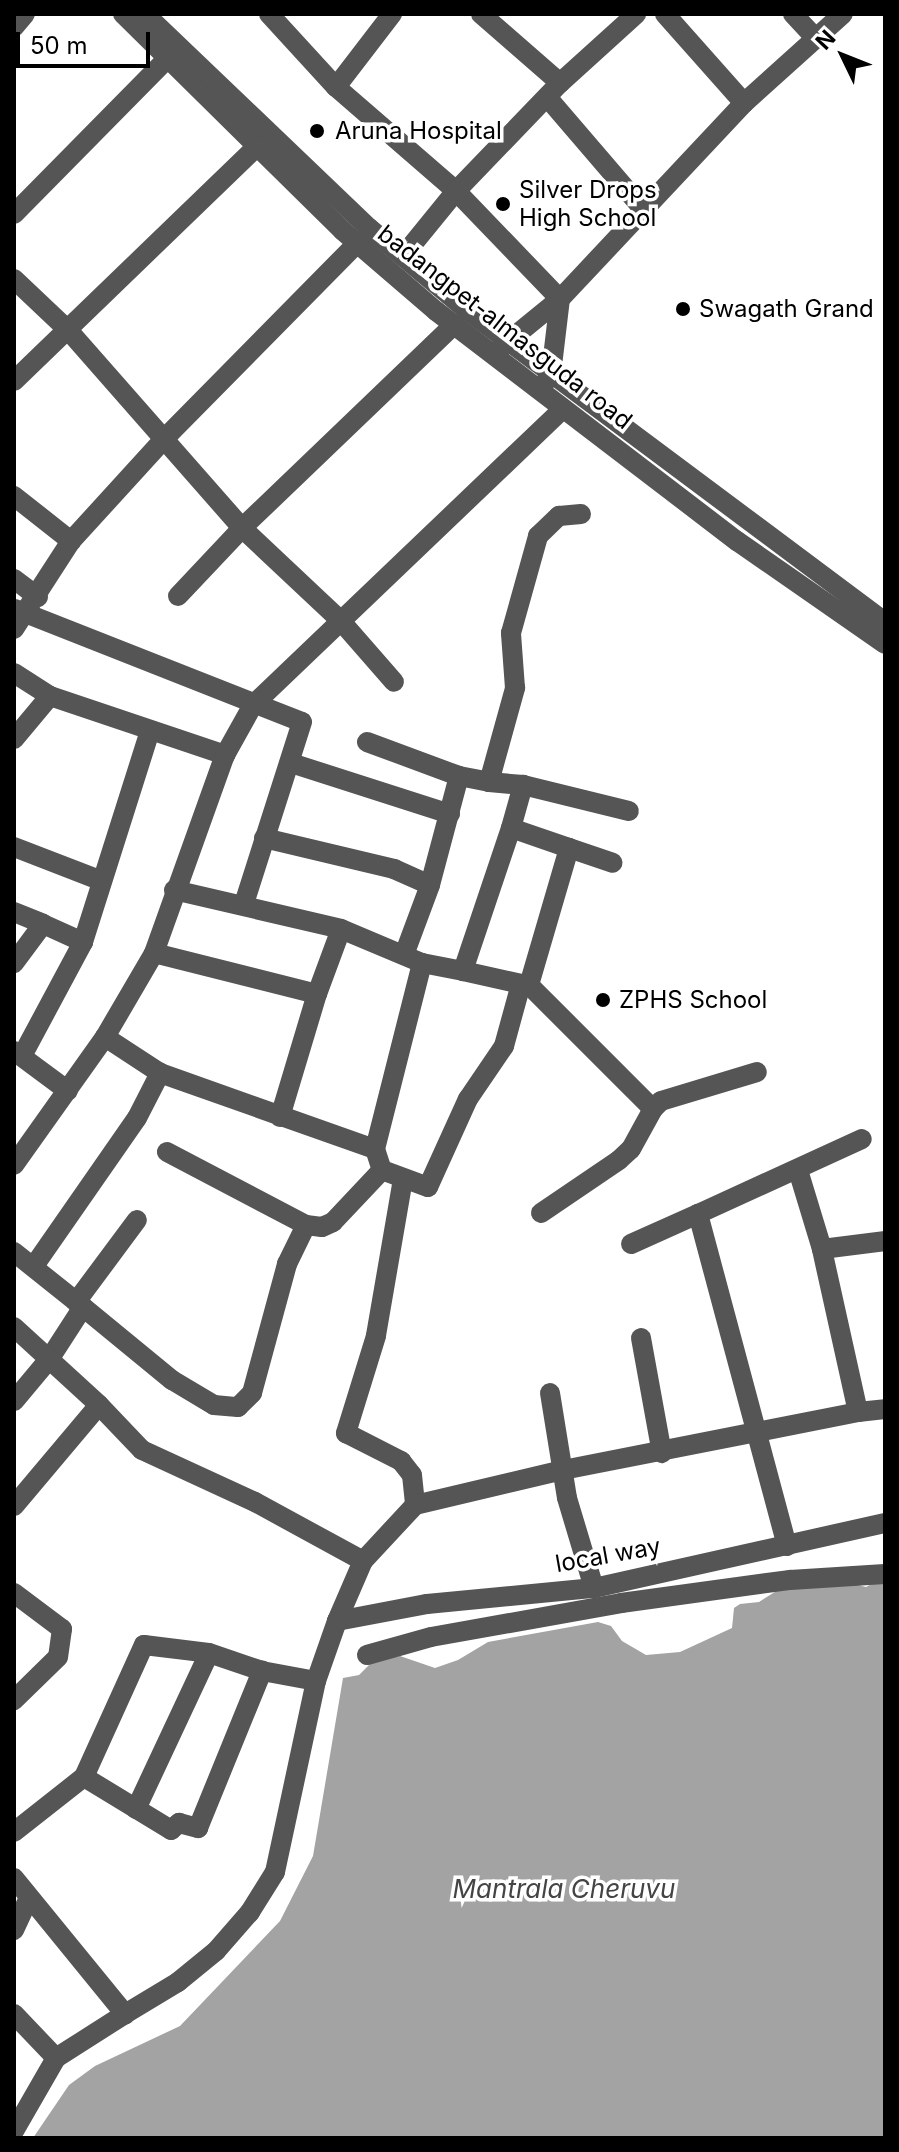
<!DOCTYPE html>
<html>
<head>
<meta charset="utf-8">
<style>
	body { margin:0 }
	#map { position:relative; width:899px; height:2152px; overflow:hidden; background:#fff; font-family:Inter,sans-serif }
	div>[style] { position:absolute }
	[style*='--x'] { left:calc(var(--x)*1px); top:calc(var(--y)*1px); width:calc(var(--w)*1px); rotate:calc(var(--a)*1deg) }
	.water>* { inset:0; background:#a3a3a3 }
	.minor>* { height:20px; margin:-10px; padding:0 10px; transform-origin:10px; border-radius:10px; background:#555 }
	.dots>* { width:22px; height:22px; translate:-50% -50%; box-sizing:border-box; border:4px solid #fff; border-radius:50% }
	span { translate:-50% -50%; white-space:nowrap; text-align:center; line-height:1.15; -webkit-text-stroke:7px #fff; paint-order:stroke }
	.poi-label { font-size:24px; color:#000 }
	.left { translate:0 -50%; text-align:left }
	.street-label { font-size:24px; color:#000 }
	.water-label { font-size:26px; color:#444; font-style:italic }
	.frame { position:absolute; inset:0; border:16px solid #000; pointer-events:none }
	.north { position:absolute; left:803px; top:16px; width:80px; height:80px; -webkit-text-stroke:6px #fff; paint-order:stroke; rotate:313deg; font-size:22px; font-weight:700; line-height:32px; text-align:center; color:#000 }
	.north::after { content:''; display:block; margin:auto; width:28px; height:36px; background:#000; clip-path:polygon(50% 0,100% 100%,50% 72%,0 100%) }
	.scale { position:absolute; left:16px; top:32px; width:134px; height:36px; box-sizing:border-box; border:4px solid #000; border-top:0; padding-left:10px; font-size:24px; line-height:28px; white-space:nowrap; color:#000; -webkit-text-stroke:6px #fff; paint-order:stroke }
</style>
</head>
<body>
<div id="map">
	<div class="water">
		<i style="clip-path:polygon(885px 1577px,885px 2138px,33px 2138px,69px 2085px,95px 2066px,180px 2026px,280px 1921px,313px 1856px,343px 1678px,359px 1675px,374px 1660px,400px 1656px,435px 1668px,458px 1660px,488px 1642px,598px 1622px,611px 1626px,622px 1641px,646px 1655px,680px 1652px,732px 1628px,734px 1608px,740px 1604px,759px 1602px,778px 1590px,846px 1582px,866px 1587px)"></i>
	</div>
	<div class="minor">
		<i style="--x:123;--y:14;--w:309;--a:44.6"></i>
		<i style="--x:343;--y:231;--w:123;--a:40.7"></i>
		<i style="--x:436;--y:311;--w:379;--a:37.4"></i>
		<i style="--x:737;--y:541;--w:180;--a:34.8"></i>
		<i style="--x:145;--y:14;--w:310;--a:43.7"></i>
		<i style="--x:369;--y:228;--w:129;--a:40"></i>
		<i style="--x:468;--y:311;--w:520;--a:36.72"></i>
		<i style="--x:269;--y:14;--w:99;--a:47.5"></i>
		<i style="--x:336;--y:87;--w:159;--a:40.9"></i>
		<i style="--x:456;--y:191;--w:150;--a:46.1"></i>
		<i style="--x:481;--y:14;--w:105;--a:41.1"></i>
		<i style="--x:665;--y:14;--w:119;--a:48.4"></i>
		<i style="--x:793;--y:14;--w:33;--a:47"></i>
		<i style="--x:14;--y:27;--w:17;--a:-50"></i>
		<i style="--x:336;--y:87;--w:92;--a:-52.5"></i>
		<i style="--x:547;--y:97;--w:146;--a:49.4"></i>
		<i style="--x:14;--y:214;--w:218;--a:-45.4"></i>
		<i style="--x:403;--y:256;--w:84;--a:-50.8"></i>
		<i style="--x:456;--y:191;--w:150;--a:-46.1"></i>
		<i style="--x:560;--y:83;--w:103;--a:-42.2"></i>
		<i style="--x:14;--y:279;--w:76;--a:43.4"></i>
		<i style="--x:69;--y:331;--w:262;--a:48.7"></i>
		<i style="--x:242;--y:528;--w:134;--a:43.2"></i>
		<i style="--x:340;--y:620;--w:82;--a:48.9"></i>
		<i style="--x:500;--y:348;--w:77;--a:-39.2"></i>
		<i style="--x:560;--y:299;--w:269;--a:-46.8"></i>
		<i style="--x:744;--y:103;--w:133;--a:-42"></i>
		<i style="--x:14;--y:381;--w:337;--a:-44"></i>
		<i style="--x:546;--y:381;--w:9;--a:-54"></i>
		<i style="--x:551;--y:374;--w:76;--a:-83.2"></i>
		<i style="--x:14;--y:496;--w:73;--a:38.3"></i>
		<i style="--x:14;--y:579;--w:30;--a:37"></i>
		<i style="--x:178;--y:596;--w:93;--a:-46.7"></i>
		<i style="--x:242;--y:528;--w:294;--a:-43.8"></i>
		<i style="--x:15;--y:609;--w:308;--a:21.5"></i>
		<i style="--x:302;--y:722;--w:191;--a:107.7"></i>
		<i style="--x:14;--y:629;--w:105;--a:-57.1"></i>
		<i style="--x:71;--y:541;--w:139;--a:-47.6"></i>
		<i style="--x:165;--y:438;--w:274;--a:-45.4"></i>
		<i style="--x:14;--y:673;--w:43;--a:32.6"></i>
		<i style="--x:50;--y:696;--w:185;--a:18.6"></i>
		<i style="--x:14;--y:739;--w:56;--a:-50.1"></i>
		<i style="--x:367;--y:742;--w:98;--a:20.3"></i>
		<i style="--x:291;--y:763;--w:167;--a:17.8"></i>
		<i style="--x:523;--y:785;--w:109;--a:13.8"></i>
		<i style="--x:511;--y:828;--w:151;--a:108.6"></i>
		<i style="--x:463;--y:971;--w:59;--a:12.6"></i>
		<i style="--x:264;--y:838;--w:134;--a:13.4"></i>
		<i style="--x:394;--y:869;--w:39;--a:24"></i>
		<i style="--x:14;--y:847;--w:94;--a:21.1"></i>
		<i style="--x:569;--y:848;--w:46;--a:18.8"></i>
		<i style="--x:174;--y:890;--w:171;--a:13.1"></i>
		<i style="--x:341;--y:929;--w:88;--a:22.8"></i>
		<i style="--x:422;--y:963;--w:42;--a:11"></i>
		<i style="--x:14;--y:912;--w:31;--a:22"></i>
		<i style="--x:43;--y:924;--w:49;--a:126.6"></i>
		<i style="--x:43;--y:924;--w:44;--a:24.2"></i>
		<i style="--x:154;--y:953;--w:168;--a:14.1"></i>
		<i style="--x:404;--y:955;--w:75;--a:-69.6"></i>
		<i style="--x:430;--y:885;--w:113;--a:-75.1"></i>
		<i style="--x:459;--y:776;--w:31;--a:11"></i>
		<i style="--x:529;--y:985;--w:175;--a:45"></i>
		<i style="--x:105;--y:1037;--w:66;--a:33.2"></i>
		<i style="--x:160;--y:1073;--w:228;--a:19.5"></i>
		<i style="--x:375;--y:1149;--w:22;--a:72"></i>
		<i style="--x:382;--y:1170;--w:49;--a:20.3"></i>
		<i style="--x:428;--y:1187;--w:97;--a:-65.6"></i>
		<i style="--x:468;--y:1099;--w:64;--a:-55.8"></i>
		<i style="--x:504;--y:1046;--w:64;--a:-74.7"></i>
		<i style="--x:521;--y:984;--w:8;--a:7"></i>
		<i style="--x:529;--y:985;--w:143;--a:-73.7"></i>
		<i style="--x:569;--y:848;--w:61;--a:-161"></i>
		<i style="--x:511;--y:828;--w:45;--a:-74.4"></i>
		<i style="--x:523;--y:785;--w:34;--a:-175"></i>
		<i style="--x:489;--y:782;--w:98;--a:-74.5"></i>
		<i style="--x:515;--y:688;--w:55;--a:-94.2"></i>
		<i style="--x:511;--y:633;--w:101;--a:-74.4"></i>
		<i style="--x:538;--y:536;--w:29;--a:-44"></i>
		<i style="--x:559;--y:516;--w:22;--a:-5"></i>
		<i style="--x:14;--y:1051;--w:67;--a:36.5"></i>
		<i style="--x:22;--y:1056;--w:129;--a:-61.8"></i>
		<i style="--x:83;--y:942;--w:221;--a:-72.4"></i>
		<i style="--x:280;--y:1117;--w:128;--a:-73.3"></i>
		<i style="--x:317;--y:994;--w:69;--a:-69.7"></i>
		<i style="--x:375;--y:1149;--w:192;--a:-75.8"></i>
		<i style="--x:14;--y:1165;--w:157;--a:-54.6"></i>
		<i style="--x:105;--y:1037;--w:97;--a:-59.7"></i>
		<i style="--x:154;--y:953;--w:210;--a:-70.3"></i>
		<i style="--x:225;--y:755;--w:57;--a:-60.8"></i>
		<i style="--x:253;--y:705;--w:429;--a:-43.7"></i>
		<i style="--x:403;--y:1179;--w:159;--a:99.8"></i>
		<i style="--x:376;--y:1336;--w:102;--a:107.2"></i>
		<i style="--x:346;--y:1433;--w:62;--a:27"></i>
		<i style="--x:401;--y:1461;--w:18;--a:52"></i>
		<i style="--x:412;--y:1475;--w:30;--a:84"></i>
		<i style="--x:541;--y:1213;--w:94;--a:-34.2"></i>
		<i style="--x:619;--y:1160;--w:16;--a:-43"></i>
		<i style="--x:631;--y:1149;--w:46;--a:-61.2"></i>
		<i style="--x:653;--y:1109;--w:11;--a:-45"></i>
		<i style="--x:661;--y:1101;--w:100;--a:-16.8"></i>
		<i style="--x:306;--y:1225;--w:16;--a:7"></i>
		<i style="--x:322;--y:1227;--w:12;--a:-24"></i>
		<i style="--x:333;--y:1222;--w:71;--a:-46.7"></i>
		<i style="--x:631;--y:1244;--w:73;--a:-24.1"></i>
		<i style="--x:822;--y:1249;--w:64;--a:-7.2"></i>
		<i style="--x:14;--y:1252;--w:88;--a:38.6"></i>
		<i style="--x:83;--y:1307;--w:61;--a:122.9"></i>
		<i style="--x:50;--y:1358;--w:56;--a:129.9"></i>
		<i style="--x:34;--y:1266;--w:180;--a:-55.2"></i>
		<i style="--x:137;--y:1118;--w:51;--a:-62.9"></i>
		<i style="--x:76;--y:1302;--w:102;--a:-53.4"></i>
		<i style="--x:83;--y:1307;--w:115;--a:39.4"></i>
		<i style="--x:172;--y:1380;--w:49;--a:30.8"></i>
		<i style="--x:214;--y:1405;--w:24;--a:5"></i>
		<i style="--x:238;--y:1407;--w:20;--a:-45"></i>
		<i style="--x:252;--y:1393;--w:134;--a:-74.8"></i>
		<i style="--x:287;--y:1264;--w:43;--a:-64"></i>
		<i style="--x:306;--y:1225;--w:157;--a:-152.3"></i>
		<i style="--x:14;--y:1327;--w:115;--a:42.5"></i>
		<i style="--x:99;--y:1405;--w:62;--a:46.3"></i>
		<i style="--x:142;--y:1450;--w:124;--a:24.7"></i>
		<i style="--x:255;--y:1502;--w:123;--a:28.6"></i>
		<i style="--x:641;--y:1338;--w:117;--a:79.7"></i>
		<i style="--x:550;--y:1393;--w:106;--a:80.8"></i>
		<i style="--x:567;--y:1498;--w:94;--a:73.3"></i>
		<i style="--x:858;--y:1412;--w:27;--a:-6"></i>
		<i style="--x:14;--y:1506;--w:132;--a:-49.9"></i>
		<i style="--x:787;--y:1546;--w:344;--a:-105"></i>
		<i style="--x:698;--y:1214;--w:180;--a:-24.6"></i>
		<i style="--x:14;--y:1593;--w:60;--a:36.9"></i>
		<i style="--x:62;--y:1629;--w:28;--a:98"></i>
		<i style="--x:58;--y:1657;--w:62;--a:135.7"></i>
		<i style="--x:337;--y:1621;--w:92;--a:-10.7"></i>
		<i style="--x:427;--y:1604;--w:168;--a:-5.5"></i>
		<i style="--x:594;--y:1588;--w:298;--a:-12.6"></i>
		<i style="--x:367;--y:1655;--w:66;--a:-15.7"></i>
		<i style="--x:431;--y:1637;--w:193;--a:-10.1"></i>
		<i style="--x:621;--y:1603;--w:171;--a:-7.8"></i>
		<i style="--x:790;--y:1580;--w:95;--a:-3.6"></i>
		<i style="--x:84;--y:1777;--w:102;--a:31.3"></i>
		<i style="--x:171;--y:1830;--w:11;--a:-41"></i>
		<i style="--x:179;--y:1823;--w:20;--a:15"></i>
		<i style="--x:198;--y:1828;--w:170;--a:-67.8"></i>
		<i style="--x:136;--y:1809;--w:172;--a:-64.9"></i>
		<i style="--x:14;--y:1832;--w:89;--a:-38.2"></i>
		<i style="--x:84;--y:1777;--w:145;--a:-65.6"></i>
		<i style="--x:144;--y:1645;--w:65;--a:7"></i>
		<i style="--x:209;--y:1653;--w:56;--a:18.8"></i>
		<i style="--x:262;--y:1671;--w:55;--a:10.5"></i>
		<i style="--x:14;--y:1878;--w:176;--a:50.8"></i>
		<i style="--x:125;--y:2014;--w:82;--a:147.5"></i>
		<i style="--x:56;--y:2058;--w:84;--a:119.9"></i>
		<i style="--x:14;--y:1930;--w:35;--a:-65"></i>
		<i style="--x:14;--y:2014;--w:61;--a:46.3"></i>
		<i style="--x:125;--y:2014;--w:62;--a:-31.1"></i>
		<i style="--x:178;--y:1982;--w:49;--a:-39.2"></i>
		<i style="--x:216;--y:1951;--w:52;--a:-48.9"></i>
		<i style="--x:250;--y:1912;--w:47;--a:-58"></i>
		<i style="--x:275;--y:1872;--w:195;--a:-77.9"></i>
		<i style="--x:316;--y:1681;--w:64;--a:-70.7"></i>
		<i style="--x:337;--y:1621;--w:65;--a:-66.6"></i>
		<i style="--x:363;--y:1561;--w:76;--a:-47.1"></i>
		<i style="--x:415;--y:1505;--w:152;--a:-13.3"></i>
		<i style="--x:563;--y:1470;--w:301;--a:-11.1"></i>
		<i style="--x:858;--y:1412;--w:167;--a:-102.5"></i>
		<i style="--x:822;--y:1249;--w:83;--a:-106.9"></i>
	</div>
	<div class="dots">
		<i style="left:317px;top:131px;background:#000"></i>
		<i style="left:503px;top:204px;background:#000"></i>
		<i style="left:683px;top:309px;background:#000"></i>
		<i style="left:603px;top:1000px;background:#000"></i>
	</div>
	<div class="poi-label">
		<span class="left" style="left:335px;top:131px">Aruna Hospital</span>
		<span class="left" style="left:519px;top:204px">Silver Drops<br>High School</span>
		<span class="left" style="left:699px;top:309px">Swagath Grand</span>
		<span class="left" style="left:619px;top:1000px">ZPHS School</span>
	</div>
	<div class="street-label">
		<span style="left:505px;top:327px;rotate:38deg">badangpet-almasguda road</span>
		<span style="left:608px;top:1555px;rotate:-10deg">local way</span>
	</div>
	<div class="water-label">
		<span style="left:564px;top:1889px">Mantrala Cheruvu</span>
	</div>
	<div class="frame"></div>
	<div class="north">N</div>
	<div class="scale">50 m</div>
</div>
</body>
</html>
